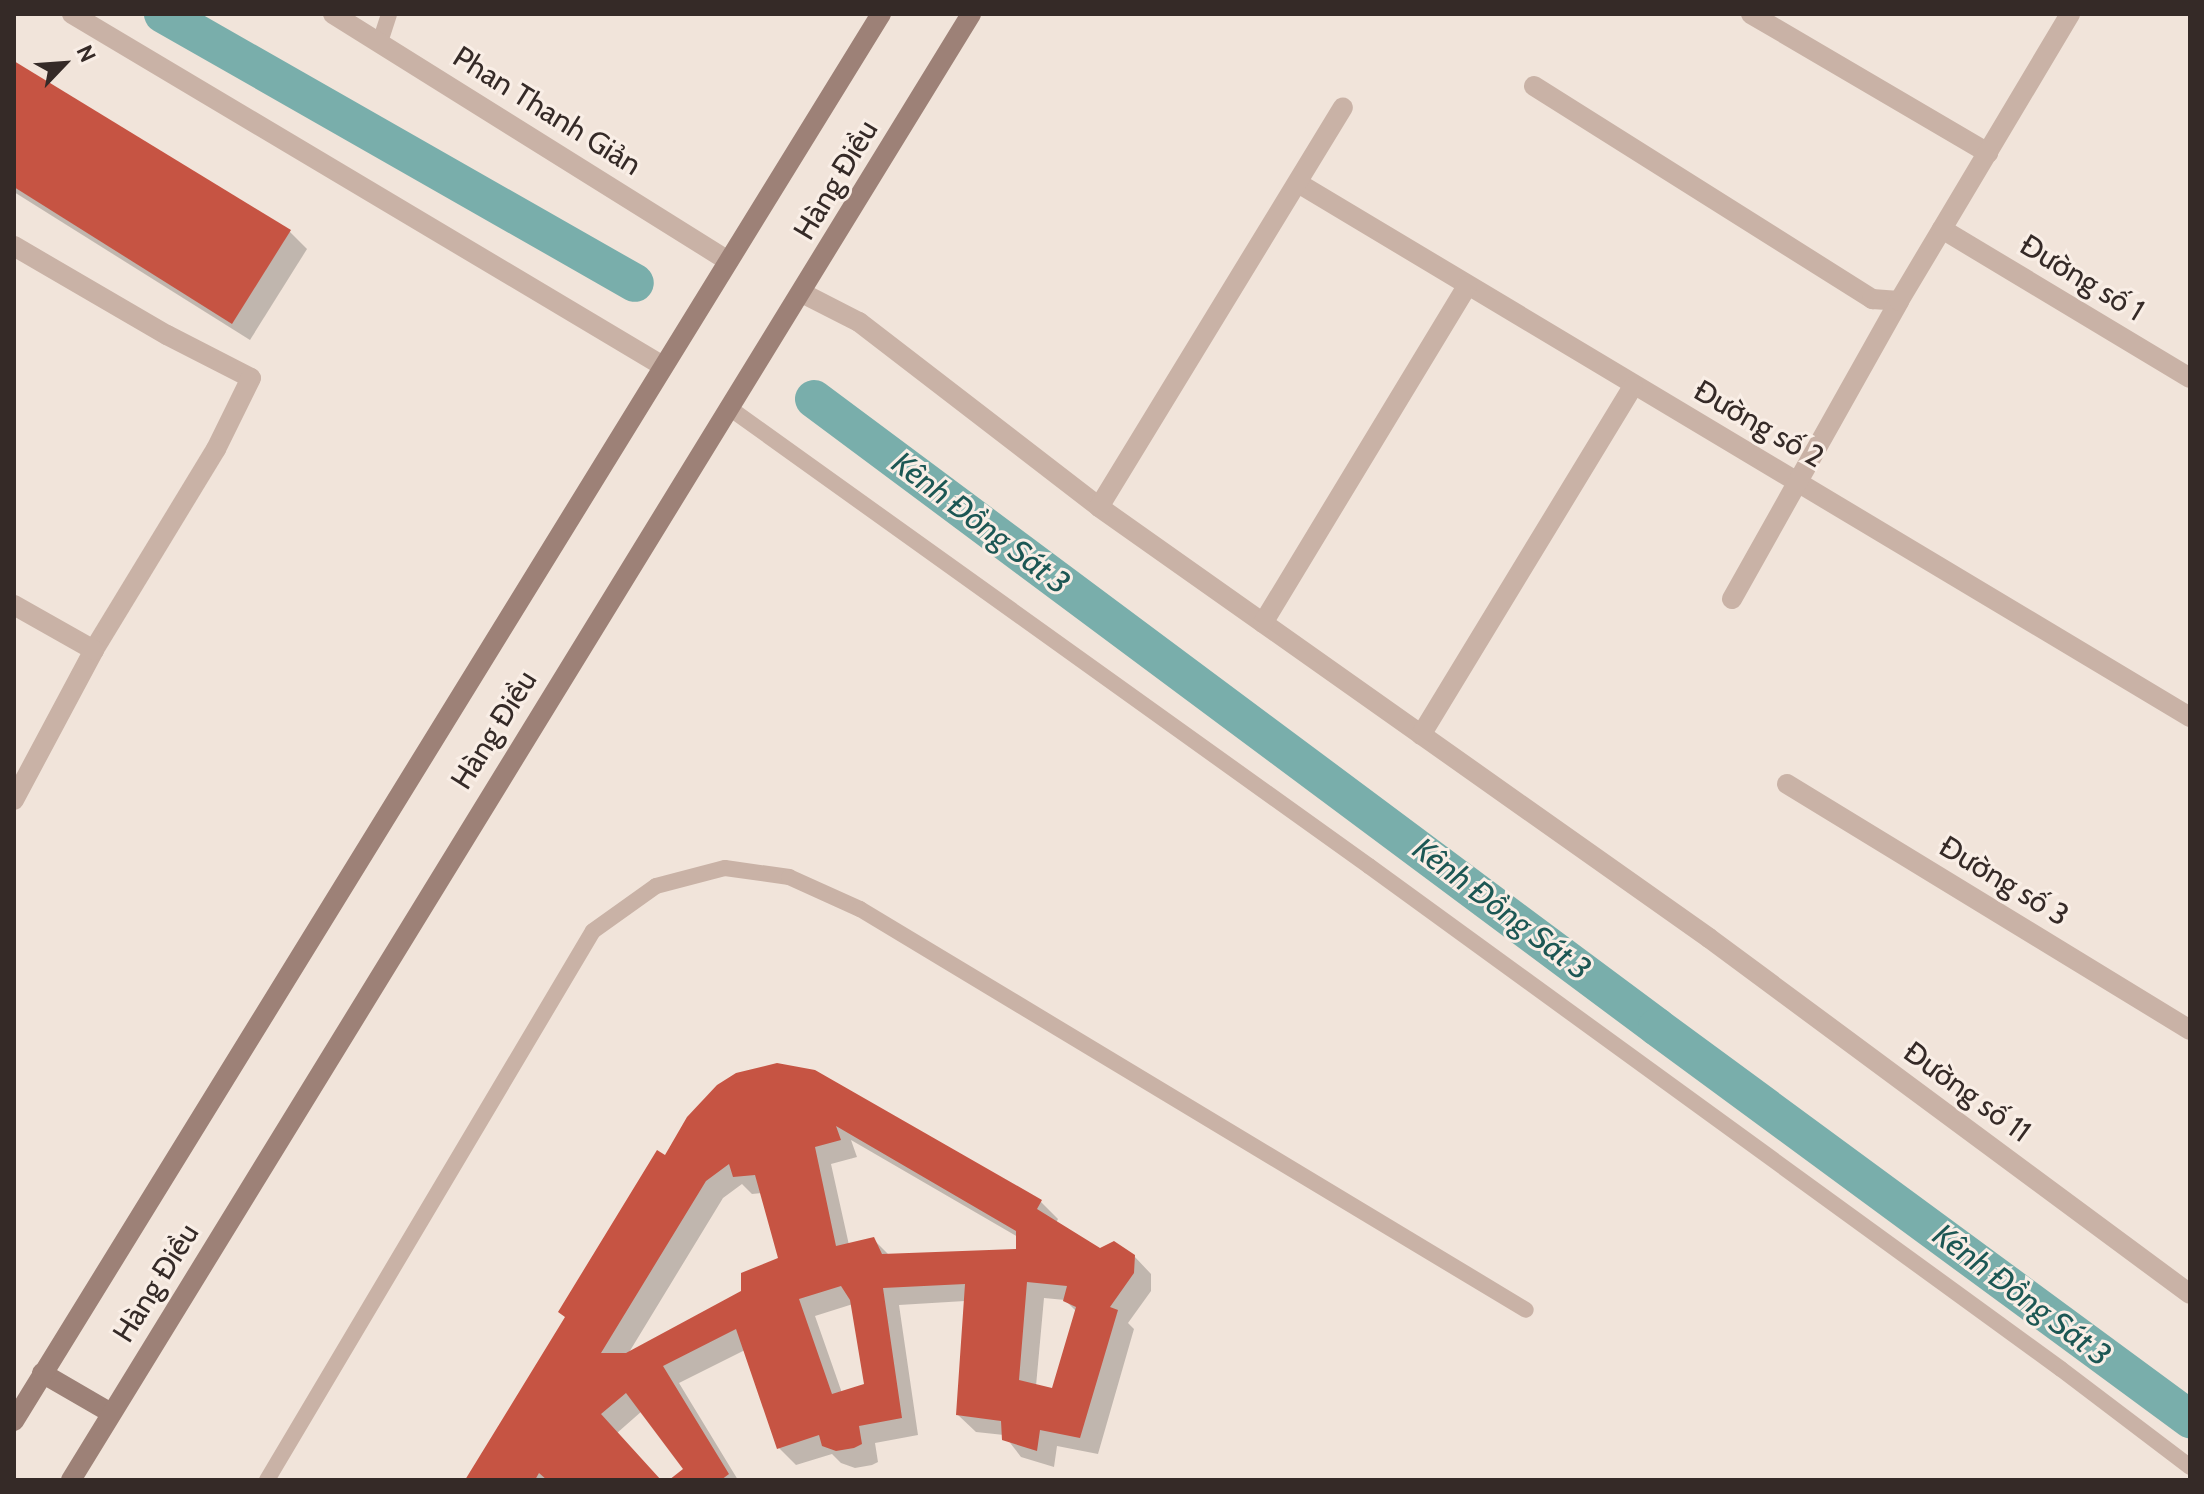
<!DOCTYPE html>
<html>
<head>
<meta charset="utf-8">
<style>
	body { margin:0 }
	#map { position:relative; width:2204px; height:1494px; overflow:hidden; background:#f1e4da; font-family:Cabin,sans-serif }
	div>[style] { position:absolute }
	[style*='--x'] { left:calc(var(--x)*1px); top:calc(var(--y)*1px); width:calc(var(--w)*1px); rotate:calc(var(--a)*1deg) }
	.shadow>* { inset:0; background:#0003 }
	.canal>* { height:38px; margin:-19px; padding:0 19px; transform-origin:19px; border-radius:19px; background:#79aeab }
	.building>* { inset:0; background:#c65443 }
	.service>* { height:16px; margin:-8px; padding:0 8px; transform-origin:8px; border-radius:8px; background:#c9b2a6 }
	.minor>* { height:20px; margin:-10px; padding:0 10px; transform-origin:10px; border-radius:10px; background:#c9b2a6 }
	.secondary>* { height:20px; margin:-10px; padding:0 10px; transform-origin:10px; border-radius:10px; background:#9d8177 }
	span { translate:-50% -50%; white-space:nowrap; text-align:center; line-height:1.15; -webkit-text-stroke:6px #f9eee6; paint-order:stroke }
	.street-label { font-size:30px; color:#352a27 }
	.water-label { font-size:32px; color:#1c5754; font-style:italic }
	.frame { position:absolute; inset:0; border:16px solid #352a27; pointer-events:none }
	.north { position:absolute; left:24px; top:24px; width:80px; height:80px; -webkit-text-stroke:6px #f9eee6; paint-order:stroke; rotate:65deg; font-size:22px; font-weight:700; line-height:32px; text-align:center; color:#352a27 }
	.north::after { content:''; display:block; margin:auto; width:28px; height:36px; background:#352a27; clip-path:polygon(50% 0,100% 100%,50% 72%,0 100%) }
</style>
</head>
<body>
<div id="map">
	<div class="shadow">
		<i style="clip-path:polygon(14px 64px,290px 232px,307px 249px,250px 340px,14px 192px)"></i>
		<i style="clip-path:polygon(evenodd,736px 1074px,1041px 1202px,1058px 1219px,1056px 1223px,1100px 1250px,1134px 1256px,1151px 1274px,1151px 1291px,1128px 1323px,1134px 1329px,1098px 1454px,1057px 1446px,1054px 1467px,1021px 1457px,1004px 1435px,976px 1432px,958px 1415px,965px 1301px,899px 1305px,918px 1435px,875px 1443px,878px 1462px,872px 1465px,855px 1468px,841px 1463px,832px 1454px,796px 1465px,779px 1448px,745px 1350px,679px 1383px,738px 1480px,673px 1480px,686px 1470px,642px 1411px,617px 1433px,660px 1480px,468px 1480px,665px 1158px,736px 1074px,851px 1140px,1018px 1237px,1018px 1251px,890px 1256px,873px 1239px,849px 1245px,831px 1164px,857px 1157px,851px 1140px,736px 1074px,742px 1184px,752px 1194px,762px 1193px,780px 1260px,743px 1293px,628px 1354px,723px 1198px,742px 1184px,736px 1074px,1044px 1298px,1065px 1300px,1077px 1312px,1054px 1390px,1036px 1386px,1044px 1298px,736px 1074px,853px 1304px,866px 1386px,842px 1393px,815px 1316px,853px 1304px)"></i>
	</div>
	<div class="canal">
		<i style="--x:163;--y:14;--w:543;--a:29.68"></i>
		<i style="--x:814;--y:399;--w:1051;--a:36.68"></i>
		<i style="--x:1657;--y:1027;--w:662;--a:36.33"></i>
	</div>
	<div class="building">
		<i style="clip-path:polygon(14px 61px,291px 230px,232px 324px,14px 187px)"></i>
		<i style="clip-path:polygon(evenodd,777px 1063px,815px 1070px,1042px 1200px,1037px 1209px,1100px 1248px,1114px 1241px,1135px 1255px,1134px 1273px,1110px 1307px,1118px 1310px,1080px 1438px,1040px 1430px,1037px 1451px,1002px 1440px,1001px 1421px,956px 1415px,965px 1284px,883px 1288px,902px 1418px,859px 1426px,862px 1444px,854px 1448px,836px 1451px,822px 1446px,819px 1435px,777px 1449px,736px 1329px,663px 1366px,729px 1474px,721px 1480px,669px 1480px,683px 1469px,626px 1393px,601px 1414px,661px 1480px,547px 1480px,539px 1473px,535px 1480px,465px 1480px,565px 1317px,558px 1312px,657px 1150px,665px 1155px,687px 1117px,717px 1085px,736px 1073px,777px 1063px,836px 1126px,1016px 1231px,1016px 1249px,882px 1254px,874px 1237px,836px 1246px,815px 1147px,841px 1140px,836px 1126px,777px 1063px,729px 1164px,733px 1177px,755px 1175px,778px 1258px,741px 1273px,741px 1291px,626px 1353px,601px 1353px,706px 1181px,729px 1164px,777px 1063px,1027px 1282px,1067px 1286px,1063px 1301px,1076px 1307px,1052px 1388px,1019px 1380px,1027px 1282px,777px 1063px,841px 1286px,850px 1300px,864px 1384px,832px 1394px,799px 1299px,841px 1286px)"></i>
	</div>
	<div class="service">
		<i style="--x:380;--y:42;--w:29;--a:-72"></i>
		<i style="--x:728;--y:407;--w:788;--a:35.61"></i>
		<i style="--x:1369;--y:866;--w:855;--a:36.01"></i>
		<i style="--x:2061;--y:1369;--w:162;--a:37.2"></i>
		<i style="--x:267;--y:1480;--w:638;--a:-59.3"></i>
		<i style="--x:593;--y:931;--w:77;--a:-35.5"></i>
		<i style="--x:656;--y:886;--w:71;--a:-14.6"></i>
		<i style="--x:725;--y:868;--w:65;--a:8"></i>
		<i style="--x:789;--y:877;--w:78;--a:24.3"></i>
		<i style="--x:860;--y:909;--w:777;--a:31.05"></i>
	</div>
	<div class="minor">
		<i style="--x:72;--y:14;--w:688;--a:30.78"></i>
		<i style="--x:333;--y:14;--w:466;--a:32"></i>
		<i style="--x:1751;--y:14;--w:275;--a:30.4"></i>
		<i style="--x:1534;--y:86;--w:400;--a:32.2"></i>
		<i style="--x:1872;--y:299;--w:27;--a:4"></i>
		<i style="--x:1298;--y:183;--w:1040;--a:30.91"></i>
		<i style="--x:1942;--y:229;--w:289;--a:31"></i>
		<i style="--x:14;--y:246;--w:177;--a:30.2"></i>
		<i style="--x:167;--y:335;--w:94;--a:27.1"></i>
		<i style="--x:251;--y:378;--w:79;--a:116.2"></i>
		<i style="--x:216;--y:449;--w:235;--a:121.3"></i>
		<i style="--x:94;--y:650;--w:170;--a:118.1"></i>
		<i style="--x:802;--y:293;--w:64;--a:27"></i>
		<i style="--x:859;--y:322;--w:303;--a:37.6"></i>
		<i style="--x:1099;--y:507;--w:747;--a:35.24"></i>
		<i style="--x:1709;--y:938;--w:598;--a:36.51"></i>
		<i style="--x:1099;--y:507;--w:468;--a:-58.6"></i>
		<i style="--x:1732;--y:599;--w:342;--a:-60.7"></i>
		<i style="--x:1899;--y:301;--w:334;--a:-59.2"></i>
		<i style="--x:14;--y:605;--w:92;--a:29.4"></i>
		<i style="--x:1263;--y:623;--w:394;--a:-58.8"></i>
		<i style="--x:1421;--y:735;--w:408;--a:-58.7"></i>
		<i style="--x:1787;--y:784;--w:472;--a:31.4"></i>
	</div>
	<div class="secondary">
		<i style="--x:42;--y:1373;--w:80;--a:30.1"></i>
		<i style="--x:14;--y:1421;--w:1653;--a:-58.36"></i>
		<i style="--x:71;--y:1480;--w:1720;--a:-58.45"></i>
	</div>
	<div class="street-label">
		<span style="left:547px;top:111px;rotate:32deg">Phan Thanh Giản</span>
		<span style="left:836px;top:180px;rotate:-59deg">Hàng Điều</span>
		<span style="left:2082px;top:278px;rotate:31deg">Đường số 1</span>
		<span style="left:1759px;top:424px;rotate:30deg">Đường số 2</span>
		<span style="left:494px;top:730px;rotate:-58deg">Hàng Điều</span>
		<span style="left:2004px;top:881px;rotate:31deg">Đường số 3</span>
		<span style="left:1967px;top:1092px;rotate:36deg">Đường số 11</span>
		<span style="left:156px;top:1283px;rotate:-58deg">Hàng Điều</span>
	</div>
	<div class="water-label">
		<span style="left:981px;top:523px;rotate:37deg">Kênh Đồng Sát 3</span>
		<span style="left:1502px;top:909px;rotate:37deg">Kênh Đồng Sát 3</span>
		<span style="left:2022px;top:1295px;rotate:37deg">Kênh Đồng Sát 3</span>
	</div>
	<div class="frame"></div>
	<div class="north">N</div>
</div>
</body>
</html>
